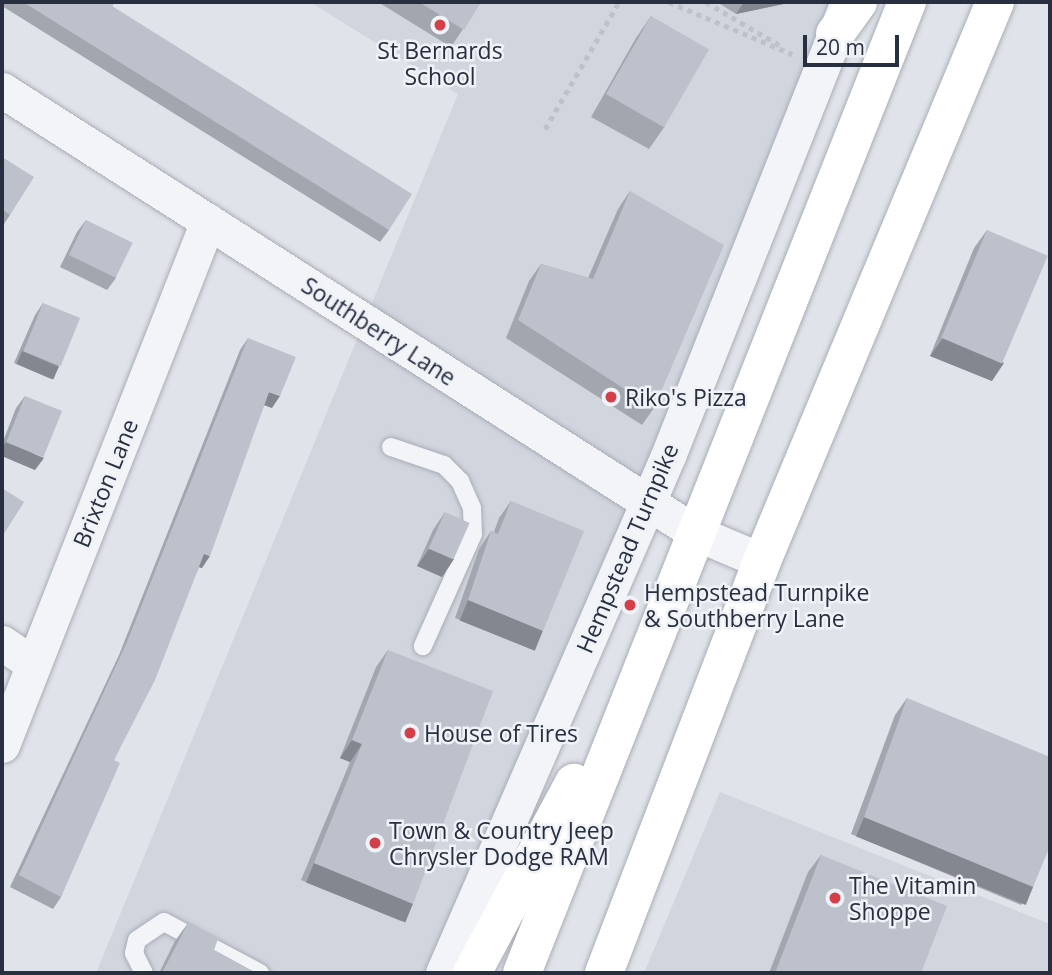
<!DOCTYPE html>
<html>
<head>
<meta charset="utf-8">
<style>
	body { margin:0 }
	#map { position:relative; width:1052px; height:975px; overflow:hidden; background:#e0e3e9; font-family:"Open Sans",sans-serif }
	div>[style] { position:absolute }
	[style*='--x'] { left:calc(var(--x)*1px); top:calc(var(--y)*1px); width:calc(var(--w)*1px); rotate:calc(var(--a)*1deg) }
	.built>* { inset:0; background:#d1d5de }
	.path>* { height:4.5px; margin-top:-2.25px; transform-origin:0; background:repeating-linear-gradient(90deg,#bdc1c8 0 5px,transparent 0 10px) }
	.roads { filter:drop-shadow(0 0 2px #a8adb7) drop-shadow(0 0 2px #a8adb7) }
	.lane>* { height:18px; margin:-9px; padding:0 9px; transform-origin:9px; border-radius:9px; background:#f2f4f7 }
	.street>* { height:35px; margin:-17.5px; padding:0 17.5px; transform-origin:17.5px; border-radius:17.5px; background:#f2f4f7 }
	.primary>* { height:38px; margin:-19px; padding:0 19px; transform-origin:19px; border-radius:19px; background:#fff }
	.wall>* { inset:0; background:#a2a6af }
	.shaded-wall>* { inset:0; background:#84878f; transform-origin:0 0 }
	.building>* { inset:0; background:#bcc1cc; transform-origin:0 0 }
	.dots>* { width:19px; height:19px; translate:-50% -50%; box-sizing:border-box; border:4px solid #eff2f7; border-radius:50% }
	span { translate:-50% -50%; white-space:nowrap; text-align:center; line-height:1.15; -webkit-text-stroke:5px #eff2f7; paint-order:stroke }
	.poi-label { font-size:23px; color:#272f41 }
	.left { translate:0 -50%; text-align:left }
	.street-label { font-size:23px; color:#272f41 }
	.frame { position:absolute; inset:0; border:4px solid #272f41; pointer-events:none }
	.scale { position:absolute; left:803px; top:35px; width:96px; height:32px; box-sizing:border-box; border:4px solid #272f41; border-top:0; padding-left:9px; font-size:21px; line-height:24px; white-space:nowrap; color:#272f41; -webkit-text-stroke:5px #eff2f7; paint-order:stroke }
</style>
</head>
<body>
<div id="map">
	<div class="built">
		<i style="clip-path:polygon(310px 2px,845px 2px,443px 973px,96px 973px,458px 94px)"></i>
		<i style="clip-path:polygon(720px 792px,1050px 924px,1050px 973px,644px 973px)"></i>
	</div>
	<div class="path">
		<i style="--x:669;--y:2;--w:134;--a:22.9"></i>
		<i style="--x:706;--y:2;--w:87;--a:30.4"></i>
		<i style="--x:545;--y:129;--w:147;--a:-59.8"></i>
	</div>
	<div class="roads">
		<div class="lane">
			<i style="--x:391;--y:447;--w:56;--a:18.8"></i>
			<i style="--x:444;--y:465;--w:23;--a:45"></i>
			<i style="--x:460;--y:481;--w:30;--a:66"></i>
			<i style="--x:472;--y:508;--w:26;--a:88"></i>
			<i style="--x:473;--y:534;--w:123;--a:114.1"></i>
			<i style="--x:144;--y:973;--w:22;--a:-117"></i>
			<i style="--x:134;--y:953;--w:13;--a:-77"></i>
			<i style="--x:137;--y:940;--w:32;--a:-34"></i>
			<i style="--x:164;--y:922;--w:109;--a:28"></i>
		</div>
		<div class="street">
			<i style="--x:2;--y:90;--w:823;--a:32.55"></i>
			<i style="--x:696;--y:533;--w:72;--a:23"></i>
			<i style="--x:2;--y:643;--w:37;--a:34"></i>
			<i style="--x:2;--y:745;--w:563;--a:-68.54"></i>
			<i style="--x:443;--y:973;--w:564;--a:-66.48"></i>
			<i style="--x:668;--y:456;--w:482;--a:-68.4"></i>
		</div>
		<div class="primary">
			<i style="--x:835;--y:34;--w:39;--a:-54"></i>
			<i style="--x:472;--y:973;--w:216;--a:-61.8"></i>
			<i style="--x:522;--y:973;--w:1045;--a:-68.37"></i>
			<i style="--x:604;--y:973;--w:441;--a:-69"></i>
			<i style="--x:762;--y:561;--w:606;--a:-67.37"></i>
		</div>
	</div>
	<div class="wall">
		<i style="clip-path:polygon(2px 2px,114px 2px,112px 6px,389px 230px,380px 242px,2px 6px)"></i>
		<i style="clip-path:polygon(378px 2px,481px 2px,451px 47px)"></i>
		<i style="clip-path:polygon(717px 2px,793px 2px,736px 14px)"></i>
		<i style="clip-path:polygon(651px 16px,665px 126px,649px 149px,591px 117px,636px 38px)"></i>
		<i style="clip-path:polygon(2px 157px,10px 215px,2px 227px)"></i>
		<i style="clip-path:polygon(630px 191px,654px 408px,642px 425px,506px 338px,529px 281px,541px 264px,588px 278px,618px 209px)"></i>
		<i style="clip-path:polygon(86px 220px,116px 278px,107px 290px,60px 267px,77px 232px)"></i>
		<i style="clip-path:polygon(987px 230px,992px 381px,930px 356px,974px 248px)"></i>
		<i style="clip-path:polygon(43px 303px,59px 367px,51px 379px,14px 363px,35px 315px)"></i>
		<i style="clip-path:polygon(248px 338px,272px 408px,264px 405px,202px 568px,199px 567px,114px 760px,61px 897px,53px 909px,10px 887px,119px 655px,240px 350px)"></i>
		<i style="clip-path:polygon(25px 396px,35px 470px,2px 456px,2px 444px,16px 408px)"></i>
		<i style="clip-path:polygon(511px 501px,531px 649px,455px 618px,479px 549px,491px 531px,494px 532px,499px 518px)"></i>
		<i style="clip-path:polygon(445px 512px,454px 559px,442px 577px,417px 566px,433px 530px)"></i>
		<i style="clip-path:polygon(388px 650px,413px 904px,401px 921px,301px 880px,350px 762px,340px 758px,376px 667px)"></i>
		<i style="clip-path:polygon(907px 698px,1033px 887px,1021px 905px,851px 834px,895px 715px)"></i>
		<i style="clip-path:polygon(821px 855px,921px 973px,769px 973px,808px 872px)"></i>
		<i style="clip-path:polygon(188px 923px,214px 950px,256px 973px,159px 973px,175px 941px)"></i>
	</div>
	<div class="shaded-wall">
		<i style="clip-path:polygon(744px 2px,793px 2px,736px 14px)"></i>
		<i style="clip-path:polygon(943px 338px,1004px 363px,992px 381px,930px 356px)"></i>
		<i style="left:22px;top:351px;width:40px;height:14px;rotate:23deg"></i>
		<i style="clip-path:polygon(269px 392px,280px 396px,272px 408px,261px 404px)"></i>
		<i style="clip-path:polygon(6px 442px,44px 458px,35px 470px,2px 456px,2px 448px)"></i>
		<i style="clip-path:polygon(429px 549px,454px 559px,442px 577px,417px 566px)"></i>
		<i style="clip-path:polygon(204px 554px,210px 556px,202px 568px,195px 566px)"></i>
		<i style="left:468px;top:600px;width:81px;height:22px;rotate:22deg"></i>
		<i style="clip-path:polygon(352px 740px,362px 744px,350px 762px,340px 758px)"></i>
		<i style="left:864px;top:817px;width:183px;height:21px;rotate:22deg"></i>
		<i style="left:314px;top:863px;width:107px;height:21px;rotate:22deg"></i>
	</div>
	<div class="building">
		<i style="clip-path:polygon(23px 2px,114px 2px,112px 6px,412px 194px,389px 230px)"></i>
		<i style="clip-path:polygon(419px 2px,481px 2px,464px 30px)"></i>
		<i style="left:651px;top:16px;width:67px;height:90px;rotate:30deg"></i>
		<i style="clip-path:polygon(2px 157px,34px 177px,10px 215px,2px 209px)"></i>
		<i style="clip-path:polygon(630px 191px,724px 245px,654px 408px,518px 320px,541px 264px,593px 279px)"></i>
		<i style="left:86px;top:220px;width:52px;height:39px;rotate:26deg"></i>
		<i style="left:987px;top:230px;width:66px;height:117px;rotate:23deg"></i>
		<i style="left:43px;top:303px;width:40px;height:52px;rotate:22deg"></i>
		<i style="clip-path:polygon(248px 338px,296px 357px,280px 396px,269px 392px,210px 556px,204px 554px,155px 680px,114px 760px,120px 763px,61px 897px,19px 875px,127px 642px)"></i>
		<i style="left:25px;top:396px;width:40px;height:50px;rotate:22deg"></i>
		<i style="clip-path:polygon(2px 488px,24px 502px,2px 537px)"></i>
		<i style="clip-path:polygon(511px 501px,584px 531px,543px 631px,468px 600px,491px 531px,498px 534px)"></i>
		<i style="left:445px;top:512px;width:27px;height:40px;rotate:24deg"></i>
		<i style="clip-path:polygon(388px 650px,493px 691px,413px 904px,314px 863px,362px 744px,352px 740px)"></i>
		<i style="clip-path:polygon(907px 698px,1050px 757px,1050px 846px,1033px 887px,864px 817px)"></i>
		<i style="clip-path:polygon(821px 855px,947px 906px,921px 973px,775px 973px)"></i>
		<i style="clip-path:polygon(188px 923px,218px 939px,214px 950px,256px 973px,162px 973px)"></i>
	</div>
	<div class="dots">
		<i style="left:440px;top:25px;background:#d43f49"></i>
		<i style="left:611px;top:397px;background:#d43f49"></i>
		<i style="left:630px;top:605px;background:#d43f49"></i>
		<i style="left:410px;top:733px;background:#d43f49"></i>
		<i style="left:375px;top:843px;background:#d43f49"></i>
		<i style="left:835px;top:898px;background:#d43f49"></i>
	</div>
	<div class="poi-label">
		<span style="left:440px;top:63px">St Bernards<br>School</span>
		<span class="left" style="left:625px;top:397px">Riko's Pizza</span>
		<span class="left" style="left:644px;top:605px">Hempstead Turnpike<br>&amp; Southberry Lane</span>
		<span class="left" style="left:424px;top:733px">House of Tires</span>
		<span class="left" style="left:389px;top:843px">Town &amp; Country Jeep<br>Chrysler Dodge RAM</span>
		<span class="left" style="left:849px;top:898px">The Vitamin<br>Shoppe</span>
	</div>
	<div class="street-label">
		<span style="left:379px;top:331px;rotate:33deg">Southberry Lane</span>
		<span style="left:105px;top:483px;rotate:-68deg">Brixton Lane</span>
		<span style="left:627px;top:548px;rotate:-67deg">Hempstead Turnpike</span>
	</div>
	<div class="frame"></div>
	<div class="scale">20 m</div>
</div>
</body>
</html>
